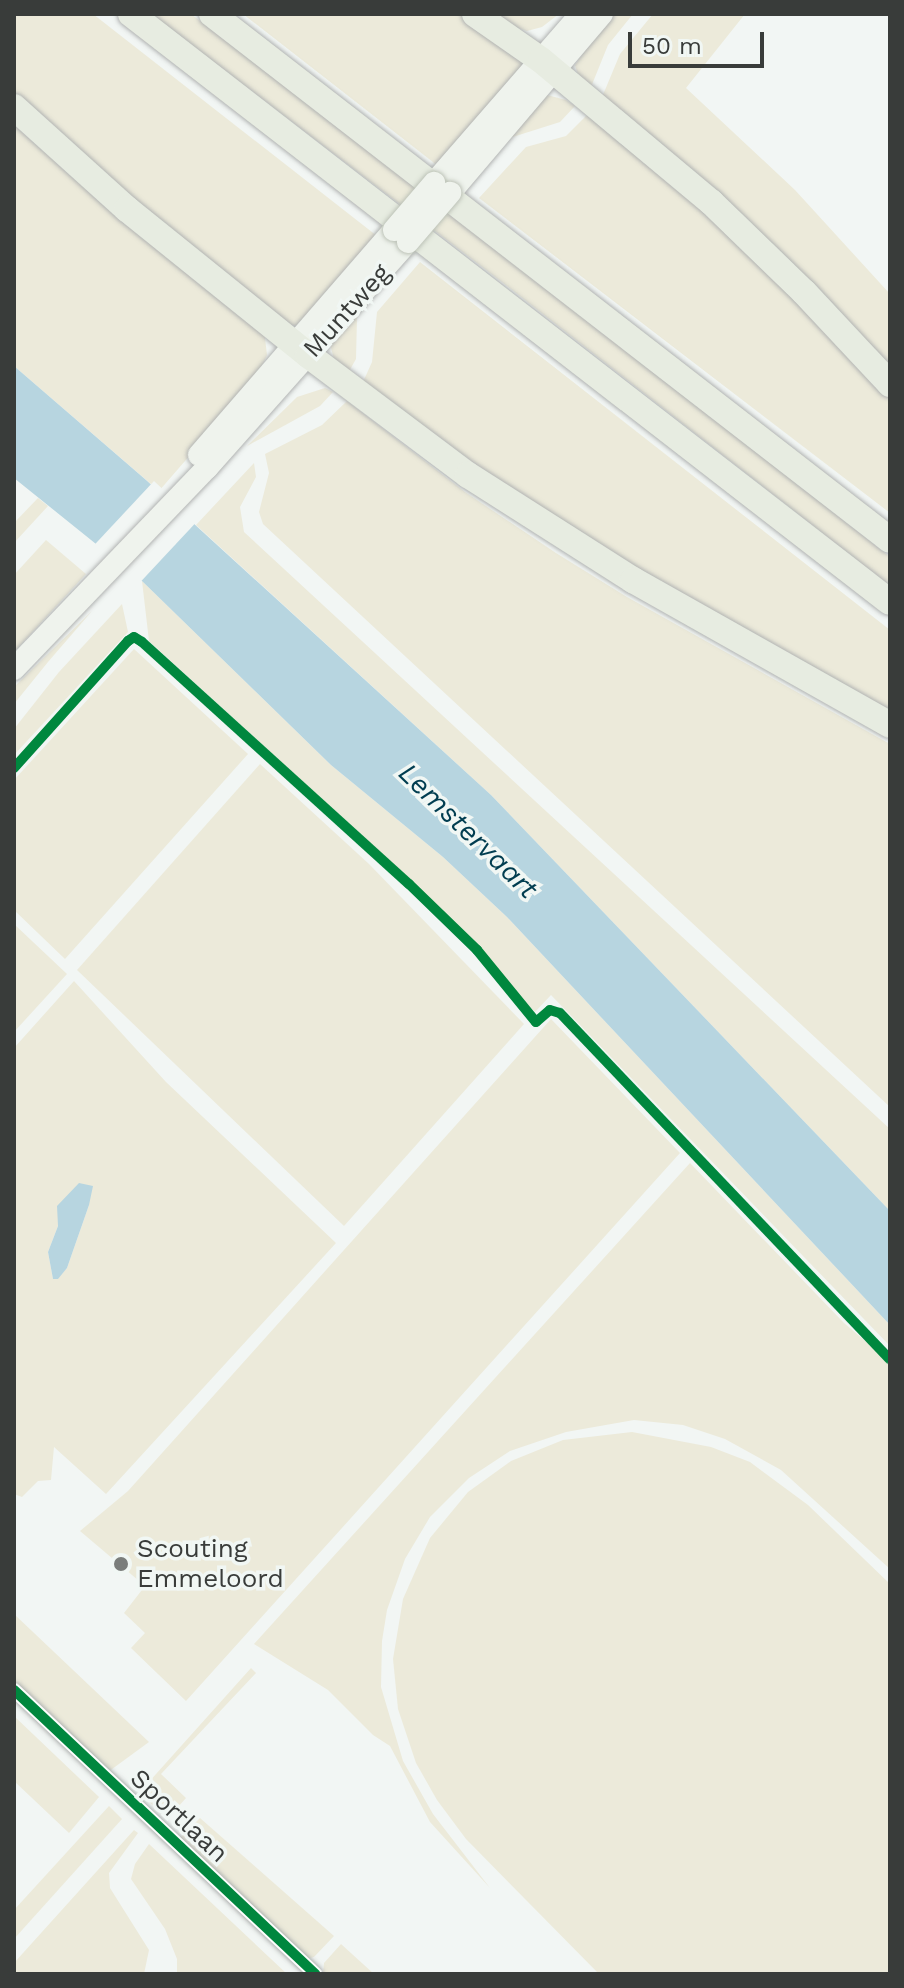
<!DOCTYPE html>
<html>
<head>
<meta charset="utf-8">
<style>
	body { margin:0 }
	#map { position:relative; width:904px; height:1988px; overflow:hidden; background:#f2f6f4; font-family:"Work Sans",sans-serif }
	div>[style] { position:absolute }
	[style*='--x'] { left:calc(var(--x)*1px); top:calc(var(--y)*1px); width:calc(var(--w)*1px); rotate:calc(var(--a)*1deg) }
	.green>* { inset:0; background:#eceada }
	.water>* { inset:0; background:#b7d5e0 }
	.pier>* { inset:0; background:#f2f6f4; transform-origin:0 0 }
	.roads { filter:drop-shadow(0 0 2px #b1b3b2) drop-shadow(0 0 2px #b1b3b2) }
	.minor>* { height:14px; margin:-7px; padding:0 7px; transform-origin:7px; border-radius:7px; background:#fdfefd }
	.primary>* { height:22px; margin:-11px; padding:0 11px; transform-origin:11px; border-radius:11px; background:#eff3ed }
	.motorway>* { height:26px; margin:-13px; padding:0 13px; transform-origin:13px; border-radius:13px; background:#e7ece1 }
	.bridges { filter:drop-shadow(0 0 2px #bcc2b7) drop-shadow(0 0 2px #bcc2b7) }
	.primary-bridge>* { height:22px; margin:-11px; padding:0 11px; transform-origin:11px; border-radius:11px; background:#eff3ed }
	.cycleway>* { height:10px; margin:-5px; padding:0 5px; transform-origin:5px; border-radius:5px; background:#00873e }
	.dots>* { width:22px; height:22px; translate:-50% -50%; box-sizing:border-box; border:4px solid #f1f7f4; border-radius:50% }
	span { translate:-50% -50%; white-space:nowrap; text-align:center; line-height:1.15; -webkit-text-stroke:7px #f1f7f4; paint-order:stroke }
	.street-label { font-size:26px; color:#393c3a }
	.poi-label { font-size:26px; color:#393c3a }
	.left { translate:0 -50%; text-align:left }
	.water-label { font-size:28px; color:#013d50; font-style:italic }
	.frame { position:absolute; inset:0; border:16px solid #393c3a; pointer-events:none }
	.scale { position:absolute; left:628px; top:32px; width:136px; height:36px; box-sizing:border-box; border:4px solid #393c3a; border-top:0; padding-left:10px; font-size:24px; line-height:28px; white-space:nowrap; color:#393c3a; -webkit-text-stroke:6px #f1f7f4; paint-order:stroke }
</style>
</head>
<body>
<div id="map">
	<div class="green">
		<i style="clip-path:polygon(14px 14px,93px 14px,377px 236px,303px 325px,288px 326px,14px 99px)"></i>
		<i style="clip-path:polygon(151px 14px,191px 14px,459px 219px,890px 557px,890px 586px,507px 286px)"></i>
		<i style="clip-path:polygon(243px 14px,460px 14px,507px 45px,522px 62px,522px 70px,438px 166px)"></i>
		<i style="clip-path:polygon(496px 14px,559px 14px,542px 27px,527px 31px,514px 27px)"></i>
		<i style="clip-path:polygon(610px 14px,633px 14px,608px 45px,591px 87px,580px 83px,575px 65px)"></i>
		<i style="clip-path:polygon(653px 14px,745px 14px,686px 88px,795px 190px,890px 294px,890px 370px,600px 102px,620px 54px)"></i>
		<i style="clip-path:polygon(547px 95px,566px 100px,575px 106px,560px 122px,503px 140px)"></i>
		<i style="clip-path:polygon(587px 115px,682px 189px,849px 352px,890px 397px,890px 513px,479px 198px,526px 147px,566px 136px)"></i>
		<i style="clip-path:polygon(14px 125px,121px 221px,264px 330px,267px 355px,256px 379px,159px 491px,14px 366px)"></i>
		<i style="clip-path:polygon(420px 262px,890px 630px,890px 722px,566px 537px,363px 382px,372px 362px,377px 312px)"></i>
		<i style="clip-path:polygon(362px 305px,357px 318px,356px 359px,347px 375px,334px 359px,330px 344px)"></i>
		<i style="clip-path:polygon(325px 388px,333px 392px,320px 406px,247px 446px,297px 397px)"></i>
		<i style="clip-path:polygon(347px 401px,465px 492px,556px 553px,627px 597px,890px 744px,890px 1107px,263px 524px,259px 512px,269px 473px,265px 454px,322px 425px)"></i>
		<i style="clip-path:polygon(254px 463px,256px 477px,240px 507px,244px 532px,890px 1129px,890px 1211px,491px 795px,196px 525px)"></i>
		<i style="clip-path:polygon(38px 498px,48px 506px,14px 543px,14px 523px)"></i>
		<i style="clip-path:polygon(46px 540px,86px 574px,14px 652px,14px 575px)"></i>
		<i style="clip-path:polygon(142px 581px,331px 765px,443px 857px,507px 917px,890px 1325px,890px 1346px,551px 995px,535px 1012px,381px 853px,149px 641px)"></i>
		<i style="clip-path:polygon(122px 604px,128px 632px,14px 755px,14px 729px,59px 672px)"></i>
		<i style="clip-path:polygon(92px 611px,48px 662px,14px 704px,14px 687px)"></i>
		<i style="clip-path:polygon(134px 649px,248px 754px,65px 959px,14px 910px,14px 780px)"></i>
		<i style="clip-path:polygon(260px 764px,369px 864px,524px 1024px,344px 1226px,77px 970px)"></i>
		<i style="clip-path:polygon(14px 924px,67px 974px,14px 1032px)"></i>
		<i style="clip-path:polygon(evenodd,74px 981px,166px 1082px,336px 1243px,106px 1494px,54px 1447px,51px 1480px,38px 1481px,22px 1497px,14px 1494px,14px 1048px,74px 981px,89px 1205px,67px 1268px,58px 1278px,53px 1279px,48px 1252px,58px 1226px,89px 1205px)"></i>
		<i style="clip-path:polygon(551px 1019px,680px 1153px,186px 1701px,131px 1648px,145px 1633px,124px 1613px,145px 1586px,80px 1531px,128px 1491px)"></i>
		<i style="clip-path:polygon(690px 1163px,844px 1323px,890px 1362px,890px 1569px,781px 1470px,725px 1439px,683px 1425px,634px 1420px,566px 1432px,510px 1451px,469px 1478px,430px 1517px,405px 1559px,387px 1610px,382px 1641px,381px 1687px,403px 1761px,433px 1814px,490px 1888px,430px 1822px,390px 1746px,373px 1735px,328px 1690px,254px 1644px)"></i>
		<i style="clip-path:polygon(632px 1432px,711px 1447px,750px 1462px,808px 1505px,890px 1584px,890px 1974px,599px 1974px,466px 1839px,437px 1800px,416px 1763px,398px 1709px,393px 1659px,403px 1599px,430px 1538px,468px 1492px,511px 1461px,563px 1440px)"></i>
		<i style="clip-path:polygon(14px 1614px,149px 1742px,108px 1772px,14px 1683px)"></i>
		<i style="clip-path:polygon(251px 1668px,256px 1673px,161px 1774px,186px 1798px,169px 1817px,165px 1816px,139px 1793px)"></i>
		<i style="clip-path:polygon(14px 1716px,99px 1797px,69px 1833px,14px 1781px)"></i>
		<i style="clip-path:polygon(109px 1806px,122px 1819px,14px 1939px,14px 1910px)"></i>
		<i style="clip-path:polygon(200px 1818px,334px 1936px,314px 1957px,306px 1959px,176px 1842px)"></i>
		<i style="clip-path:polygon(134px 1830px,138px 1833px,109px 1873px,110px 1888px,149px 1950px,144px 1974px,14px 1974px,14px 1963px)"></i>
		<i style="clip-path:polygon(149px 1844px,287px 1974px,177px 1974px,177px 1959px,165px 1929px,131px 1879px,135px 1864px)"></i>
		<i style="clip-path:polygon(341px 1944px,374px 1974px,323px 1974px,324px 1963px)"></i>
	</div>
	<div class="water">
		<i style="clip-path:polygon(14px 366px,146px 480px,491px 795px,890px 1211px,890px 1325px,507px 917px,443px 857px,331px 765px,142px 581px,14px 478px)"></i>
		<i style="clip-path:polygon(79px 1183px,93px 1186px,89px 1205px,67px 1268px,58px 1279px,53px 1279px,48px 1252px,58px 1226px,57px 1206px)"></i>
	</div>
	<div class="pier">
		<i style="left:154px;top:481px;width:59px;height:90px;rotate:43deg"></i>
	</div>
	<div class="roads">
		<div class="minor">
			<i style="--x:14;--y:1690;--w:414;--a:43.3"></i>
		</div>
		<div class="primary">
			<i style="--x:434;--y:183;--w:224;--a:-49"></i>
			<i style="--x:450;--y:193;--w:235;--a:-49.7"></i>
			<i style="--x:199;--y:455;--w:298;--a:-49.1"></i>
			<i style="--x:14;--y:669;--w:279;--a:-46.2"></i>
			<i style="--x:207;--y:468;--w:302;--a:-48.4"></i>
		</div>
		<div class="motorway">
			<i style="--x:131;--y:14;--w:960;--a:37.77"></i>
			<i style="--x:212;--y:14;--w:858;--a:37.8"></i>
			<i style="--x:475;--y:14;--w:80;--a:34.9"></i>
			<i style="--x:541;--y:60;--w:222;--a:39.9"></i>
			<i style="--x:711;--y:202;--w:129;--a:44.1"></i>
			<i style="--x:804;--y:292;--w:126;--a:46.9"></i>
			<i style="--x:14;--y:107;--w:152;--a:42.1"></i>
			<i style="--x:127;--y:209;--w:233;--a:38.9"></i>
			<i style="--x:308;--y:355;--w:200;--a:36.9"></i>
			<i style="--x:468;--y:475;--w:196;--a:32.5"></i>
			<i style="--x:633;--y:580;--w:295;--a:29.4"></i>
		</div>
	</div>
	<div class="bridges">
		<div class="primary-bridge">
			<i style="--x:394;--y:230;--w:62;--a:-49.6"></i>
			<i style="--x:408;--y:242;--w:65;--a:-49.4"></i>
		</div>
	</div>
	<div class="cycleway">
		<i style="--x:14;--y:768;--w:171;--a:-48.1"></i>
		<i style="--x:128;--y:641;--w:7;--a:-34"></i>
		<i style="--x:134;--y:637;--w:9;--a:32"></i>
		<i style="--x:142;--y:642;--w:360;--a:42.2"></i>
		<i style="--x:409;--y:884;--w:95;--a:44.1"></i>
		<i style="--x:477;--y:950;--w:93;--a:50.7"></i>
		<i style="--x:536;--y:1022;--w:18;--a:-41"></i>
		<i style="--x:550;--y:1010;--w:10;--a:17"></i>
		<i style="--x:560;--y:1013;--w:478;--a:46.4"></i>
		<i style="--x:14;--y:1690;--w:414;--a:43.3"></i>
	</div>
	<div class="dots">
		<i style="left:121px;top:1564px;background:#7a7d7b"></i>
	</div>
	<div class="street-label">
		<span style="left:347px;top:311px;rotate:-48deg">Muntweg</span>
		<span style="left:179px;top:1816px;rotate:43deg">Sportlaan</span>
	</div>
	<div class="poi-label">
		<span class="left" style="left:137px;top:1564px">Scouting<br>Emmeloord</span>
	</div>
	<div class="water-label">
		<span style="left:468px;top:831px;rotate:44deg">Lemstervaart</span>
	</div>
	<div class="frame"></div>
	<div class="scale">50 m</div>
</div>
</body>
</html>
